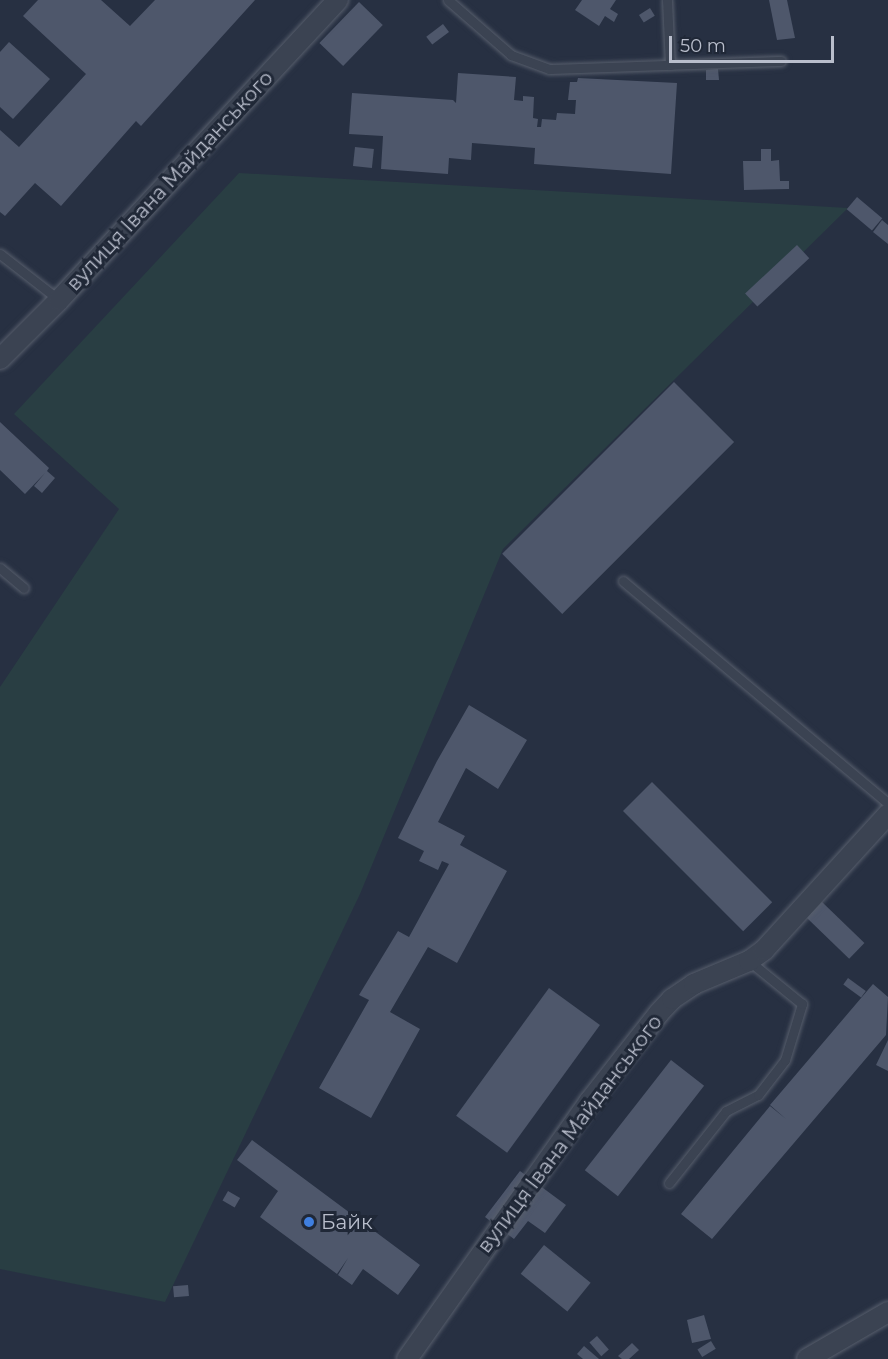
<!DOCTYPE html>
<html>
<head>
<meta charset="utf-8">
<style>
	body { margin:0 }
	#map { position:relative; width:888px; height:1359px; overflow:hidden; background:#273042; font-family:Montserrat,sans-serif }
	div>[style] { position:absolute }
	[style*='--x'] { left:calc(var(--x)*1px); top:calc(var(--y)*1px); width:calc(var(--w)*1px); rotate:calc(var(--a)*1deg) }
	.green>* { inset:0; background:#293e43 }
	.building>* { inset:0; background:#4e576b; transform-origin:0 0 }
	.roads { filter:drop-shadow(0 0 2px #575e6c) drop-shadow(0 0 2px #575e6c) }
	.service>* { height:9px; margin:-4.5px; padding:0 4.5px; transform-origin:4.5px; border-radius:4.5px; background:#3b4352 }
	.minor>* { height:20px; margin:-10px; padding:0 10px; transform-origin:10px; border-radius:10px; background:#3b4352 }
	.dots>* { width:16px; height:16px; translate:-50% -50%; box-sizing:border-box; border:3px solid #202837; border-radius:50% }
	span { translate:-50% -50%; white-space:nowrap; text-align:center; line-height:1.15; -webkit-text-stroke:6px #202837; paint-order:stroke }
	.street-label { font-size:20px; color:#b9becc }
	.poi-label { font-size:20px; color:#b9becc }
	.left { translate:0 -50%; text-align:left }
	.scale { position:absolute; left:669px; top:36px; width:165px; height:27px; box-sizing:border-box; border:3px solid #b9becc; border-top:0; padding-left:8px; font-size:18px; line-height:21px; white-space:nowrap; color:#b9becc; -webkit-text-stroke:4px #202837; paint-order:stroke }
</style>
</head>
<body>
<div id="map">
	<div class="green">
		<i style="clip-path:polygon(239px 173px,848px 208px,503px 549px,360px 894px,165px 1302px,0 1269px,0 687px,119px 509px,14px 414px)"></i>
	</div>
	<div class="building">
		<i style="clip-path:polygon(38px 0,101px 0,130px 26px,155px 0,255px 0,141px 126px,136px 121px,61px 206px,35px 183px,5px 216px,0 212px,0 130px,19px 147px,86px 74px,23px 16px)"></i>
		<i style="clip-path:polygon(582px 0,616px 0,610px 9px,618px 14px,614px 22px,605px 16px,599px 26px,575px 10px)"></i>
		<i style="clip-path:polygon(769px 0,787px 0,795px 38px,777px 40px)"></i>
		<i style="left:359px;top:2px;width:33px;height:57px;rotate:44deg"></i>
		<i style="left:650px;top:8px;width:9px;height:13px;rotate:58deg"></i>
		<i style="left:443px;top:24px;width:10px;height:21px;rotate:53deg"></i>
		<i style="clip-path:polygon(9px 42px,50px 79px,13px 119px,0 107px,0 52px)"></i>
		<i style="clip-path:polygon(718px 69px,719px 80px,706px 80px,706px 70px)"></i>
		<i style="clip-path:polygon(458px 73px,516px 77px,514px 100px,523px 101px,523px 96px,534px 97px,533px 118px,538px 119px,537px 127px,541px 127px,542px 119px,556px 120px,557px 113px,575px 114px,576px 100px,568px 100px,570px 82px,577px 82px,578px 78px,677px 83px,671px 174px,534px 164px,535px 148px,472px 143px,471px 160px,449px 158px,448px 174px,381px 169px,383px 136px,349px 134px,352px 93px,453px 100px,456px 103px)"></i>
		<i style="left:355px;top:147px;width:19px;height:19px;rotate:6deg"></i>
		<i style="clip-path:polygon(761px 149px,771px 149px,771px 161px,779px 160px,780px 181px,789px 181px,789px 189px,744px 190px,743px 161px,761px 161px)"></i>
		<i style="left:857px;top:197px;width:33px;height:16px;rotate:40deg"></i>
		<i style="clip-path:polygon(882px 220px,888px 225px,888px 244px,873px 232px)"></i>
		<i style="left:797px;top:245px;width:18px;height:71px;rotate:47deg"></i>
		<i style="left:674px;top:382px;width:85px;height:243px;rotate:45deg"></i>
		<i style="clip-path:polygon(0 422px,49px 468px,47px 471px,55px 478px,42px 493px,34px 486px,45px 473px,25px 494px,0 470px)"></i>
		<i style="clip-path:polygon(469px 705px,527px 740px,498px 789px,466px 768px,438px 822px,465px 836px,460px 845px,507px 871px,457px 963px,428px 947px,390px 1012px,420px 1029px,371px 1118px,319px 1088px,369px 1000px,359px 995px,398px 931px,409px 937px,449px 864px,442px 861px,438px 870px,419px 861px,424px 851px,398px 838px,437px 761px)"></i>
		<i style="left:652px;top:782px;width:170px;height:41px;rotate:45deg"></i>
		<i style="left:822px;top:902px;width:59px;height:22px;rotate:44deg"></i>
		<i style="left:848px;top:978px;width:22px;height:8px;rotate:36deg"></i>
		<i style="clip-path:polygon(873px 984px,888px 997px,886px 1035px,712px 1239px,681px 1214px,770px 1106px,786px 1119px,770px 1105px)"></i>
		<i style="left:549px;top:988px;width:63px;height:158px;rotate:36deg"></i>
		<i style="clip-path:polygon(888px 1040px,888px 1071px,876px 1065px)"></i>
		<i style="left:671px;top:1060px;width:42px;height:140px;rotate:38deg"></i>
		<i style="clip-path:polygon(252px 1140px,420px 1265px,398px 1295px,363px 1269px,352px 1285px,338px 1275px,348px 1258px,337px 1274px,260px 1217px,278px 1191px,237px 1160px)"></i>
		<i style="clip-path:polygon(520px 1171px,566px 1205px,545px 1233px,528px 1221px,514px 1239px,485px 1217px)"></i>
		<i style="left:228px;top:1191px;width:14px;height:11px;rotate:30deg"></i>
		<i style="left:544px;top:1245px;width:60px;height:37px;rotate:39deg"></i>
		<i style="left:188px;top:1285px;width:11px;height:15px;rotate:85deg"></i>
		<i style="clip-path:polygon(704px 1315px,711px 1339px,692px 1343px,687px 1320px)"></i>
		<i style="left:597px;top:1336px;width:18px;height:10px;rotate:49deg"></i>
		<i style="left:711px;top:1341px;width:9px;height:16px;rotate:58deg"></i>
		<i style="clip-path:polygon(632px 1343px,639px 1350px,629px 1359px,622px 1359px,618px 1356px)"></i>
		<i style="clip-path:polygon(584px 1346px,599px 1359px,583px 1359px,577px 1354px)"></i>
	</div>
	<div class="roads">
		<div class="service">
			<i style="--x:448;--y:0;--w:84;--a:41.1"></i>
			<i style="--x:511;--y:55;--w:40;--a:20.2"></i>
			<i style="--x:549;--y:69;--w:232;--a:-2"></i>
			<i style="--x:667;--y:0;--w:65;--a:87.4"></i>
			<i style="--x:0;--y:254;--w:75;--a:37.9"></i>
			<i style="--x:0;--y:568;--w:31;--a:40"></i>
			<i style="--x:623;--y:581;--w:346;--a:40"></i>
			<i style="--x:669;--y:1183;--w:92;--a:-51.6"></i>
			<i style="--x:726;--y:1111;--w:36;--a:-27"></i>
			<i style="--x:758;--y:1095;--w:44;--a:-52.4"></i>
			<i style="--x:785;--y:1060;--w:59;--a:-73.1"></i>
			<i style="--x:802;--y:1004;--w:68;--a:-140.9"></i>
		</div>
		<div class="minor">
			<i style="--x:0;--y:359;--w:83;--a:-45"></i>
			<i style="--x:59;--y:300;--w:410;--a:-47.1"></i>
			<i style="--x:407;--y:1359;--w:315;--a:-54.7"></i>
			<i style="--x:589;--y:1102;--w:113;--a:-51.8"></i>
			<i style="--x:659;--y:1013;--w:19;--a:-47"></i>
			<i style="--x:672;--y:999;--w:27;--a:-34"></i>
			<i style="--x:694;--y:984;--w:60;--a:-22.7"></i>
			<i style="--x:749;--y:961;--w:19;--a:-36"></i>
			<i style="--x:764;--y:950;--w:184;--a:-47.6"></i>
			<i style="--x:807;--y:1359;--w:94;--a:-30.1"></i>
		</div>
	</div>
	<div class="dots">
		<i style="left:309px;top:1222px;background:#3f7fe0"></i>
	</div>
	<div class="street-label">
		<span style="left:170px;top:181px;rotate:-47deg">вулиця Івана Майданського</span>
		<span style="left:570px;top:1134px;rotate:-53deg">вулиця Івана Майданського</span>
	</div>
	<div class="poi-label">
		<span class="left" style="left:321px;top:1222px">Байк</span>
	</div>
	<div class="scale">50 m</div>
</div>
</body>
</html>
